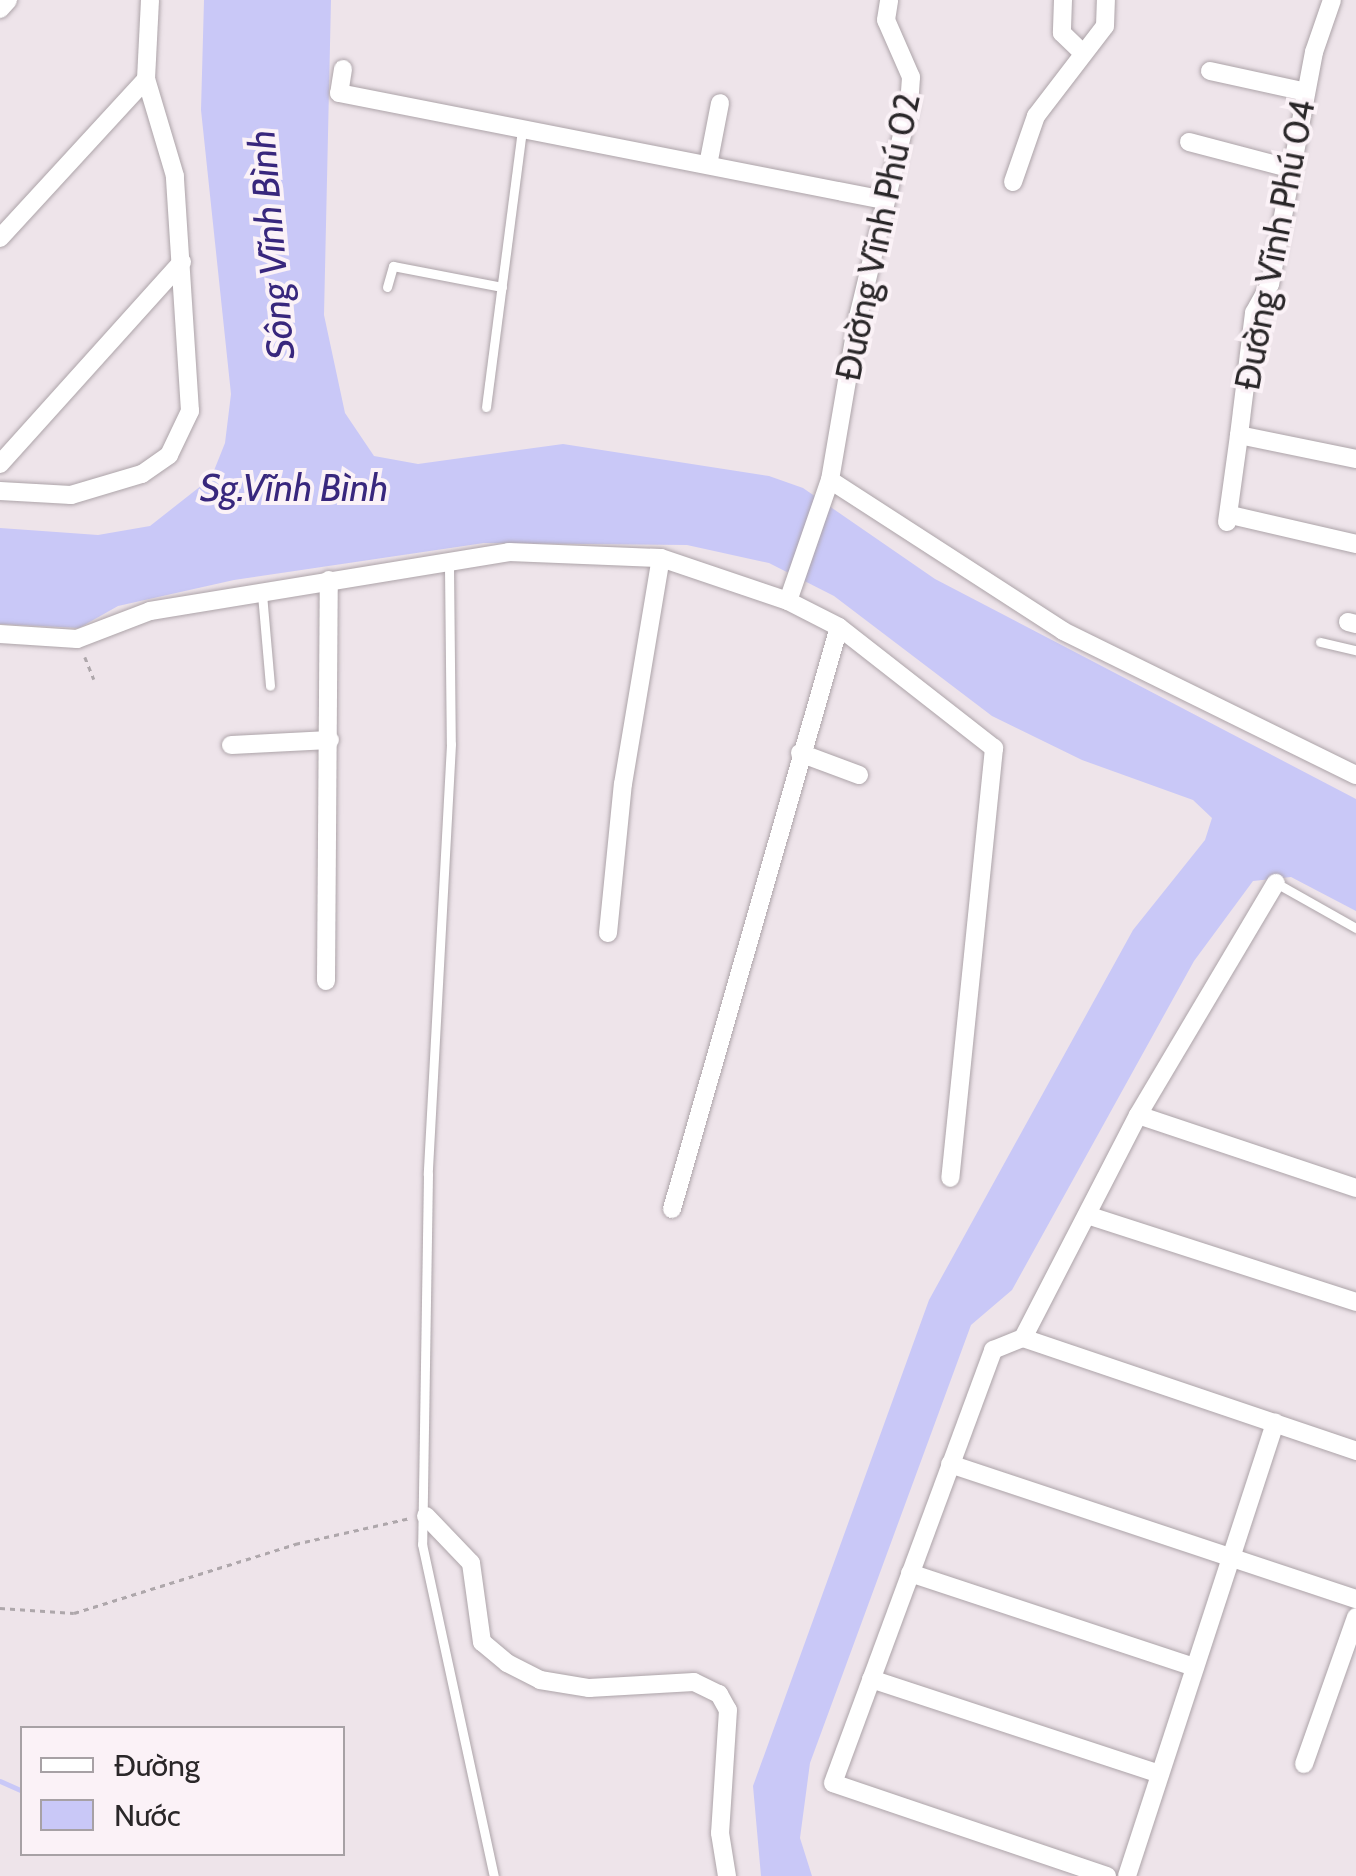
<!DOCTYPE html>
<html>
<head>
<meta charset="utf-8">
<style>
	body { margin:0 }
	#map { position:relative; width:1356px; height:1876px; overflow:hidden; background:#eee4ea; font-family:Cabin,sans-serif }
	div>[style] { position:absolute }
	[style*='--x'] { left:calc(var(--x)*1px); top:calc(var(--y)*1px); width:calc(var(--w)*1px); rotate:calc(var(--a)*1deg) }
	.water>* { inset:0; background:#c9c8f7 }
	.stream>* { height:5px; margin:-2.5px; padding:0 2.5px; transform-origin:2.5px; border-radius:2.5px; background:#c9c8f7 }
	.path>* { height:2.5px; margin-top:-1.25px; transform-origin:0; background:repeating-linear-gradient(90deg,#aea7ab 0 5px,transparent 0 10px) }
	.roads { filter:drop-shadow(0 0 2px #ada4a9) drop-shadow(0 0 2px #ada4a9) }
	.lane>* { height:9px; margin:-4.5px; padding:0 4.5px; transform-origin:4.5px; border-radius:4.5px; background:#fff }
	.street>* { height:18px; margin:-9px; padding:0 9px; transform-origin:9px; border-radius:9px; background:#fff }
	span { translate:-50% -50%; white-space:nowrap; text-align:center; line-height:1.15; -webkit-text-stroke:8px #fbf2f7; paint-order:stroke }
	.street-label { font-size:35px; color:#2a2729 }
	.water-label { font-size:38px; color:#38277d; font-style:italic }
	.legend { position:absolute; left:20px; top:1726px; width:325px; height:130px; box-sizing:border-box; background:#fbf2f7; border:2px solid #a7a1a5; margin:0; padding:12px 18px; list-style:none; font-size:30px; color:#2a2729 }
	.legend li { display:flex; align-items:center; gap:20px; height:50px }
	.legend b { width:50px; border:2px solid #a7a1a5 }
</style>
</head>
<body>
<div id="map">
	<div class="water">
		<i style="clip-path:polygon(204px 0,331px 0,324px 315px,345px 413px,374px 456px,418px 464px,563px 444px,769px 476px,803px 488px,935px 579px,1356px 799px,1356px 911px,1291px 877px,1253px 881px,1194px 961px,1012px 1290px,971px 1325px,810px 1763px,800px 1838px,812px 1876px,761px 1876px,753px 1786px,929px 1300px,1133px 930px,1205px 840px,1212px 818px,1193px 800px,1082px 760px,992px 716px,834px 596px,769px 563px,687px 545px,484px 543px,234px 580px,118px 606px,79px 628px,0 624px,0 528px,98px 535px,150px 526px,211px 478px,225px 443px,231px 394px,201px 110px)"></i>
	</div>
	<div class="stream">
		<i style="--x:0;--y:1781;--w:24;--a:24"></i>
	</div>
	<div class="path">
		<i style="--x:85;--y:657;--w:24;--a:68"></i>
		<i style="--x:0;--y:1608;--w:74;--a:3.9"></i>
		<i style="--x:74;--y:1613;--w:232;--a:-17.3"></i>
		<i style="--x:295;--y:1544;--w:118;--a:-12.7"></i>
	</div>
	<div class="roads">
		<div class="lane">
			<i style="--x:387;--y:287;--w:22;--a:-74"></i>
			<i style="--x:393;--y:266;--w:111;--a:10.9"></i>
			<i style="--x:486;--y:407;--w:280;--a:-82.6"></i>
			<i style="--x:449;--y:567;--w:177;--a:89.4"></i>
			<i style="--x:451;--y:744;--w:431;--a:93.1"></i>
			<i style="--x:428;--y:1174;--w:370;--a:90.9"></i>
			<i style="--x:422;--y:1544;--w:340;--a:77.8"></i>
			<i style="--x:262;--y:594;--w:92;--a:85"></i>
			<i style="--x:1320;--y:642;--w:37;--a:13"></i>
			<i style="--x:1276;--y:883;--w:92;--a:29.4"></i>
		</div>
		<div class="street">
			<i style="--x:1063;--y:0;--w:33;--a:92"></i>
			<i style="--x:1062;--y:33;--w:29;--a:44"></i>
			<i style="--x:1332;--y:0;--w:55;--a:109.1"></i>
			<i style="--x:1314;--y:52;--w:236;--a:100.7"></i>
			<i style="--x:1270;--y:284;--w:33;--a:119"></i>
			<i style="--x:1254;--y:313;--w:123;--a:97"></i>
			<i style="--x:1239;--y:435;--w:119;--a:11.6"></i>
			<i style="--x:0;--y:9;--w:12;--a:-48"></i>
			<i style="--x:343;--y:69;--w:24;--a:99"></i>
			<i style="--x:339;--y:93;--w:555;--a:11.11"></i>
			<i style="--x:1210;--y:71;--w:98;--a:12.3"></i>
			<i style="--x:1189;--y:142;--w:106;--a:14.7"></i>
			<i style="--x:708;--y:165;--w:63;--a:-79"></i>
			<i style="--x:1013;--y:182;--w:70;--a:-70.8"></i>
			<i style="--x:1036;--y:116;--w:113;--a:-52.5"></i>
			<i style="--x:1105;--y:26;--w:26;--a:-88"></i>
			<i style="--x:0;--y:238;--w:216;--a:-47.4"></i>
			<i style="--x:0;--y:464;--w:272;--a:-48"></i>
			<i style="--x:830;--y:480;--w:278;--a:32.9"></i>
			<i style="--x:1063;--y:631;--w:326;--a:26.2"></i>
			<i style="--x:0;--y:491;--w:71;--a:3.2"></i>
			<i style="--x:71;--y:495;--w:74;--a:-16.5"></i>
			<i style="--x:142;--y:474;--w:33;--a:-35"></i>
			<i style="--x:169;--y:455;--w:49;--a:-64.5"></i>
			<i style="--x:190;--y:411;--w:235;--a:-93.7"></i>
			<i style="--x:175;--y:176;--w:101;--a:-106.6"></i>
			<i style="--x:146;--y:79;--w:79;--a:-87.1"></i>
			<i style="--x:1235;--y:516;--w:124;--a:13"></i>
			<i style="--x:1227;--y:522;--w:88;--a:-82.1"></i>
			<i style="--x:788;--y:601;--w:57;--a:27"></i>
			<i style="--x:839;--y:627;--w:197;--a:38"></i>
			<i style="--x:994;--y:748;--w:432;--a:95.8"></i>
			<i style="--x:1348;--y:622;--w:8;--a:14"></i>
			<i style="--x:0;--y:634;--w:77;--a:3.7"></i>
			<i style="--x:77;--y:639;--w:78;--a:-21"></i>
			<i style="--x:150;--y:611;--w:364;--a:-9.3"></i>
			<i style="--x:509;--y:552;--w:152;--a:2.3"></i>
			<i style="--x:661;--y:558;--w:134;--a:18.7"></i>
			<i style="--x:788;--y:601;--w:128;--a:-70.9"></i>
			<i style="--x:830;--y:480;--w:165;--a:-80.3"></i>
			<i style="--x:858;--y:317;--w:217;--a:-76.4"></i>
			<i style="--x:909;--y:106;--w:29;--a:-86"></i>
			<i style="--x:911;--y:77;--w:62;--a:-113.7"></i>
			<i style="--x:886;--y:20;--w:20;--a:-81"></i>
			<i style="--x:231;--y:745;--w:99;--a:-2.9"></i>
			<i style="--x:800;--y:753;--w:63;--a:20.4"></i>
			<i style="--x:608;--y:933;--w:150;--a:-84.3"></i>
			<i style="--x:623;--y:784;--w:229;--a:-80.5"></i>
			<i style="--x:326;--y:981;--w:401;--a:-89.6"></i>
			<i style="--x:1138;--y:1115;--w:230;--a:18.5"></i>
			<i style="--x:672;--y:1209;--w:605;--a:-73.99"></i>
			<i style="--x:1087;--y:1215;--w:283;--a:17.9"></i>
			<i style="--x:1023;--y:1338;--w:352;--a:18.7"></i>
			<i style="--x:950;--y:1464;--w:428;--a:18.4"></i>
			<i style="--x:426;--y:1516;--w:65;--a:46.2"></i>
			<i style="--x:471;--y:1563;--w:80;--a:82.1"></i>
			<i style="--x:482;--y:1642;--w:33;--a:40"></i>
			<i style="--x:507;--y:1663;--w:37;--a:27"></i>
			<i style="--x:540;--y:1680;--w:50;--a:9.3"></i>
			<i style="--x:589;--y:1688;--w:105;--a:-3.3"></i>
			<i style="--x:694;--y:1682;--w:28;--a:26"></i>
			<i style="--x:719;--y:1694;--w:18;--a:61"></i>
			<i style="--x:728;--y:1710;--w:123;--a:93.7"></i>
			<i style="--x:720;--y:1833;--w:44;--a:80.8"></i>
			<i style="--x:910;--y:1573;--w:300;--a:18.3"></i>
			<i style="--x:871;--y:1679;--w:304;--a:18.2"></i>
			<i style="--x:1304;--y:1764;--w:156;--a:-70.5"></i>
			<i style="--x:1107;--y:1876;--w:289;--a:-161.3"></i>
			<i style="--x:833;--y:1783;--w:462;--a:-69.7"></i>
			<i style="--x:993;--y:1350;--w:32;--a:-22"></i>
			<i style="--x:1023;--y:1338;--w:251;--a:-62.7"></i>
			<i style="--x:1138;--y:1115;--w:270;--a:-59.3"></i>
			<i style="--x:1127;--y:1876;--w:477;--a:-71.9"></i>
		</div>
	</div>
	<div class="street-label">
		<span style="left:878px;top:237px;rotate:-78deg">Đường Vĩnh Phú 02</span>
		<span style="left:1275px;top:245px;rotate:-79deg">Đường Vĩnh Phú 04</span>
	</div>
	<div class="water-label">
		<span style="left:271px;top:245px;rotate:-95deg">Sông Vĩnh Bình</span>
		<span style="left:294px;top:488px">Sg.Vĩnh Bình</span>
	</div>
	<ul class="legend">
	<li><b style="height:12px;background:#fff"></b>Đường</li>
	<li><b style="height:28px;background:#c9c8f7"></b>Nước</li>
	</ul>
</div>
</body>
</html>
